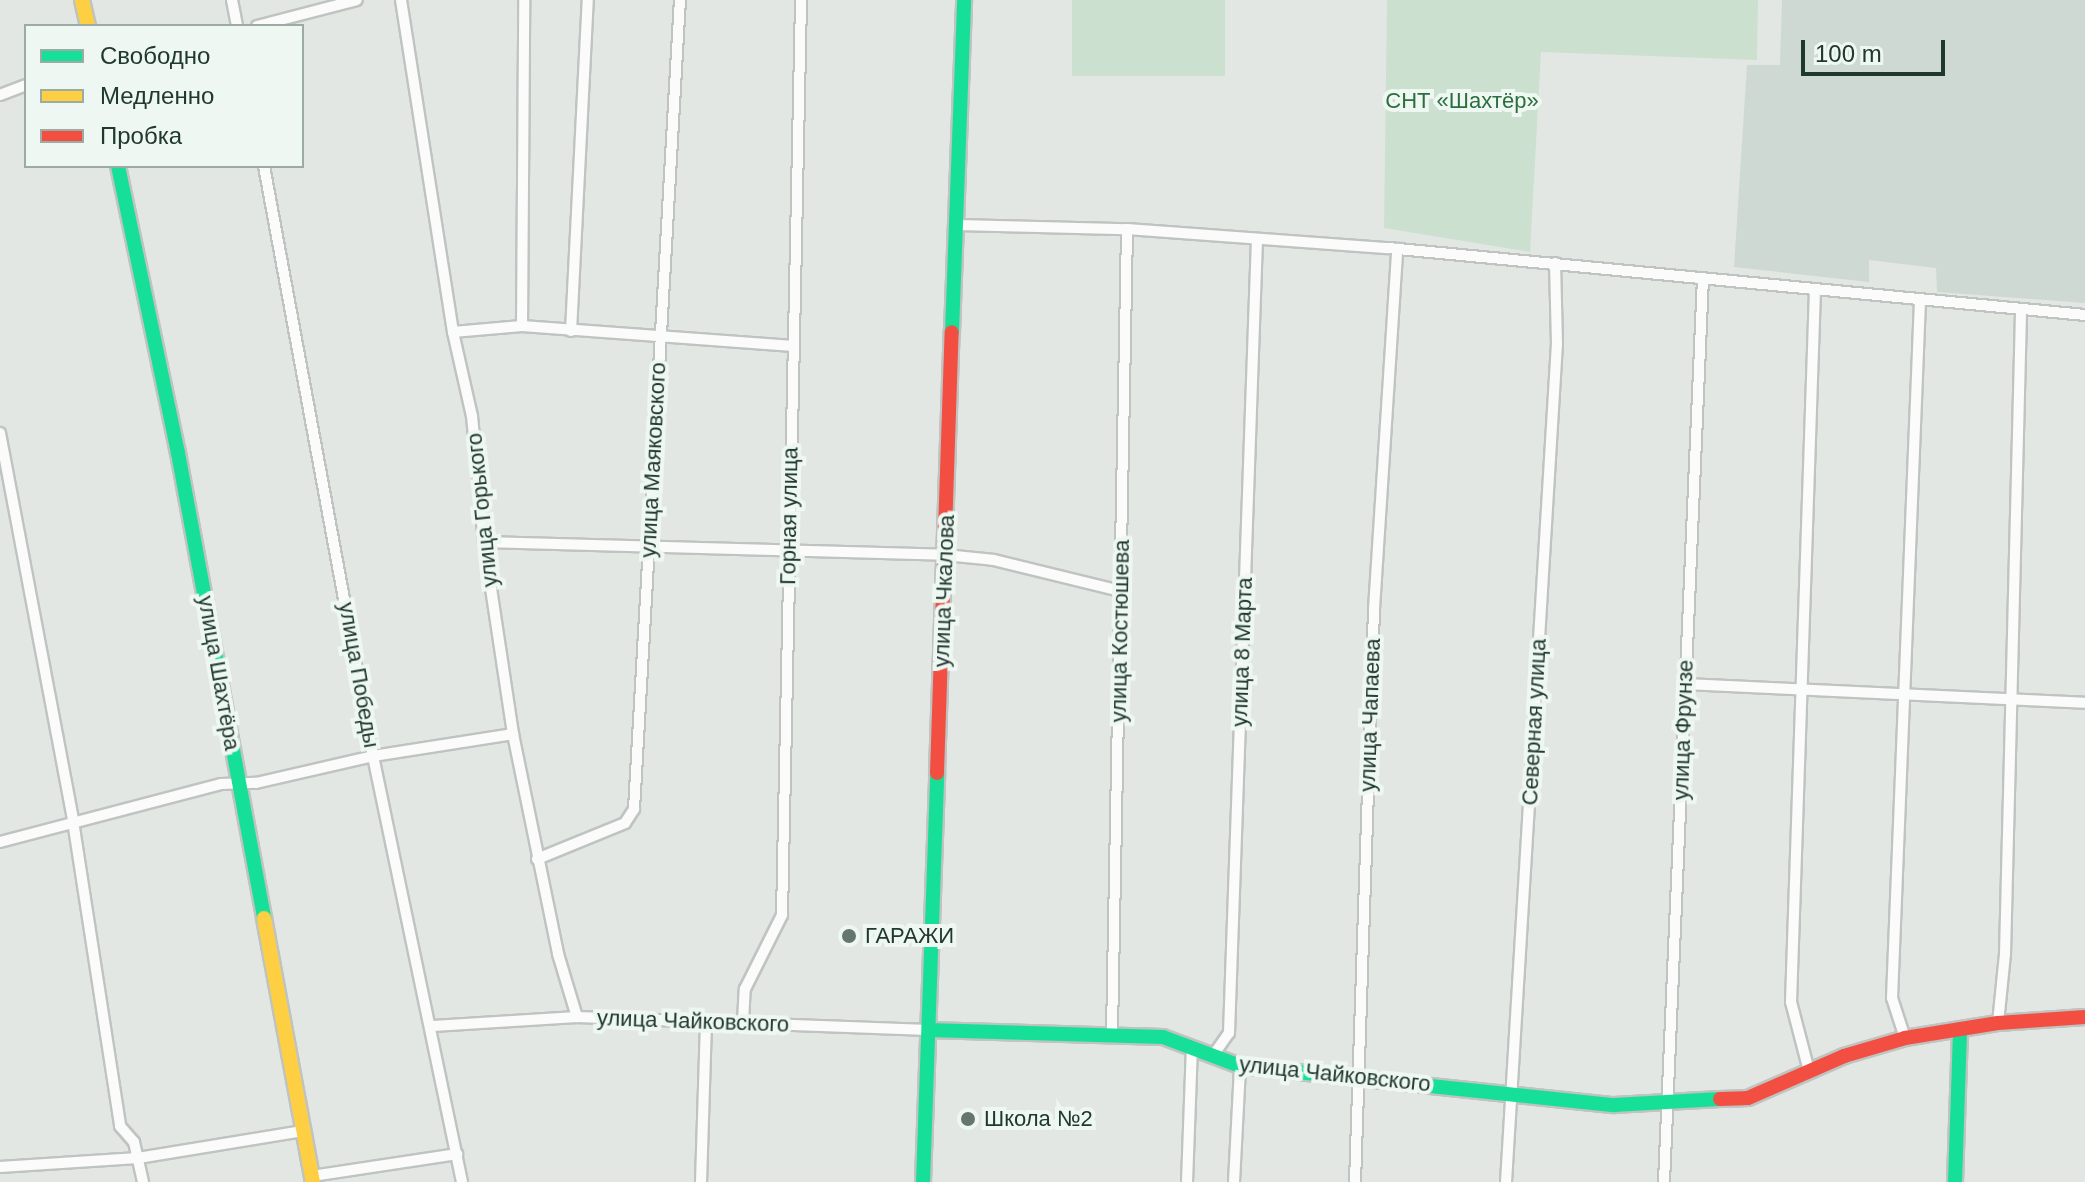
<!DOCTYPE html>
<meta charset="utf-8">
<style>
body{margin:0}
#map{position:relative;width:2085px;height:1182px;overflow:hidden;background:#e2e7e4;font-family:Helvetica,sans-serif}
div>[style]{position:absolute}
.built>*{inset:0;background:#cfd9d4}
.green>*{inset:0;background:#cbe0cf;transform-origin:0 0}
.roads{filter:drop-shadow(2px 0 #bfc4c1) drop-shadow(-2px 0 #bfc4c1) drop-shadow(0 2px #bfc4c1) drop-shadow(0 -2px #bfc4c1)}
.street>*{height:10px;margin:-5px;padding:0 5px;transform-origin:5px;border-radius:5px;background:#fbfbfb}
.fast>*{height:14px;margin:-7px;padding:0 7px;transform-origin:7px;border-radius:7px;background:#16e098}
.slow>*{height:14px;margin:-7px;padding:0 7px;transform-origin:7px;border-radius:7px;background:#ffcf43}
.jam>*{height:14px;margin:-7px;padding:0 7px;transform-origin:7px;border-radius:7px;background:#f24e42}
.dots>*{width:22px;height:22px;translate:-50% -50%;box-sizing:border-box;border:4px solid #eff7f2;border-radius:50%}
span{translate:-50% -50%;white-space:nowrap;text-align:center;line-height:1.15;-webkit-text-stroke:8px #eff7f2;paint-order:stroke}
.park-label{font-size:22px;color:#2c6f3f}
.street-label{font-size:22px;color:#203930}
.poi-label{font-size:22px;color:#203930}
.left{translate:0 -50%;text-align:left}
.legend{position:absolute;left:24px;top:24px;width:280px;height:144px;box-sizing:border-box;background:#eff7f2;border:2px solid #9caba4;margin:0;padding:10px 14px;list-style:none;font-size:24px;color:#203930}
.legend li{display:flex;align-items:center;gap:16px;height:40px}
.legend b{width:40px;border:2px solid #9caba4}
.scale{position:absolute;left:1801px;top:40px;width:144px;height:36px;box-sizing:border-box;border:4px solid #203930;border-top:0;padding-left:10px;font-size:24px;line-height:28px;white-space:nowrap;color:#203930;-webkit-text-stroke:6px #eff7f2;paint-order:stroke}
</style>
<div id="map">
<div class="built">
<div style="clip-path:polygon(1782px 0,2085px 0,2085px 303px,1937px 292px,1936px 268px,1869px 260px,1869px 282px,1734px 267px,1747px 65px,1780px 65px)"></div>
</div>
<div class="green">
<div style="left:1072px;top:0;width:153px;height:76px"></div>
<div style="clip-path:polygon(1387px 0,1758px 0,1757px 60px,1541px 52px,1530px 252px,1384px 228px)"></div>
</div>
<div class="roads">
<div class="street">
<div style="left:232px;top:0;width:26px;rotate:79deg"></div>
<div style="left:401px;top:0;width:336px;rotate:81.1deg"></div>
<div style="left:453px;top:332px;width:86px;rotate:77.3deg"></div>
<div style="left:472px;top:416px;width:127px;rotate:84.6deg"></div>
<div style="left:484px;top:542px;width:194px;rotate:81.4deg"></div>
<div style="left:513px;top:734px;width:225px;rotate:78.4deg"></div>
<div style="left:558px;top:954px;width:66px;rotate:73.2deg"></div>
<div style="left:257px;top:26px;width:103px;rotate:-14.6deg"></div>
<div style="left:0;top:95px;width:28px;rotate:-21deg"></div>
<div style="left:264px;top:166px;width:600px;rotate:79.53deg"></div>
<div style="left:373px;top:756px;width:435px;rotate:78.2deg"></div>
<div style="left:958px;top:225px;width:169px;rotate:1.4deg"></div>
<div style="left:1127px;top:229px;width:262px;rotate:4.2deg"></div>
<div style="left:1388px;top:248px;width:700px;rotate:5.49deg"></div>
<div style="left:522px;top:326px;width:272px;rotate:4.2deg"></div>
<div style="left:571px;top:331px;width:331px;rotate:-87.1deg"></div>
<div style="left:453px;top:332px;width:69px;rotate:-5deg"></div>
<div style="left:522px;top:326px;width:326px;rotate:-89.6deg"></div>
<div style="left:0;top:433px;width:395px;rotate:79.3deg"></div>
<div style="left:73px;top:821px;width:309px;rotate:81.2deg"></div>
<div style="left:120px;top:1126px;width:21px;rotate:49deg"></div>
<div style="left:134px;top:1142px;width:41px;rotate:77.3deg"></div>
<div style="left:484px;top:542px;width:461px;rotate:1.6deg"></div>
<div style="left:945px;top:555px;width:49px;rotate:5.8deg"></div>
<div style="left:994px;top:560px;width:130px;rotate:13.8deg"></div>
<div style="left:1685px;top:684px;width:400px;rotate:2.7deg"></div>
<div style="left:0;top:842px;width:228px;rotate:-14.7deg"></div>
<div style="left:221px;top:784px;width:35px;rotate:-2deg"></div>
<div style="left:256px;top:783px;width:120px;rotate:-13deg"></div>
<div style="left:373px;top:756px;width:142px;rotate:-8.9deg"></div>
<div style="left:537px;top:859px;width:95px;rotate:-22.2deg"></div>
<div style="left:625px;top:823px;width:17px;rotate:-57deg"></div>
<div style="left:634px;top:809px;width:810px;rotate:-86.75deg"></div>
<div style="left:743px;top:1022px;width:33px;rotate:-87deg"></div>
<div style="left:745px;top:989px;width:83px;rotate:-63.4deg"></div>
<div style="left:782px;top:915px;width:915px;rotate:-88.81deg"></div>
<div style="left:1998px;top:1023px;width:69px;rotate:-84.2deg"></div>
<div style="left:2005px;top:954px;width:642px;rotate:-88.57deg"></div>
<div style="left:433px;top:1026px;width:144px;rotate:-3.6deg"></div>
<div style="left:577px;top:1017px;width:352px;rotate:2.1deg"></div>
<div style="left:1112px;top:1033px;width:804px;rotate:-88.93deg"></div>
<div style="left:1905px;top:1038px;width:42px;rotate:-108deg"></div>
<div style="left:1892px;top:998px;width:698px;rotate:-87.7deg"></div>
<div style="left:1212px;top:1057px;width:29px;rotate:-55deg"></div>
<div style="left:1229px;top:1033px;width:792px;rotate:-87.98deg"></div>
<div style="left:1809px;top:1071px;width:71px;rotate:-104.6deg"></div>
<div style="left:1791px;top:1002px;width:713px;rotate:-88.07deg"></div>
<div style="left:0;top:1167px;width:138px;rotate:-3.7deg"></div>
<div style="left:138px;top:1158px;width:167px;rotate:-9.3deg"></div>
<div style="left:312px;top:1176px;width:147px;rotate:-8.6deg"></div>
<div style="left:701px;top:1182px;width:160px;rotate:-88.2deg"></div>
<div style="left:1187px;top:1182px;width:135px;rotate:-87.9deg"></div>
<div style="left:1234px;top:1182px;width:116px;rotate:-87deg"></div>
<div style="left:1355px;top:1182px;width:573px;rotate:-88.1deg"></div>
<div style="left:1374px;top:609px;width:361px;rotate:-86.3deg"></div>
<div style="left:1506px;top:1182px;width:840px;rotate:-86.52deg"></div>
<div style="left:1557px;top:344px;width:81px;rotate:-91.4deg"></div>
<div style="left:1664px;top:1182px;width:905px;rotate:-87.53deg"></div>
</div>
<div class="fast">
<div style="left:118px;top:166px;width:293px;rotate:78.2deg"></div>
<div style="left:178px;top:453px;width:473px;rotate:79.5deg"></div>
<div style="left:952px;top:332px;width:332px;rotate:-87.9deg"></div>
<div style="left:929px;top:1030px;width:234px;rotate:1.7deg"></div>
<div style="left:1163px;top:1037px;width:82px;rotate:20.6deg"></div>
<div style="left:1240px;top:1066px;width:376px;rotate:6deg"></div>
<div style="left:1614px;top:1105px;width:106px;rotate:-3.2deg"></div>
<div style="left:923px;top:1182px;width:409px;rotate:-88deg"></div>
<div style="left:1955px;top:1182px;width:153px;rotate:-88.1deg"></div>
</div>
<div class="slow">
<div style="left:82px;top:0;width:27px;rotate:77deg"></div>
<div style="left:264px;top:918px;width:269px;rotate:79.5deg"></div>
</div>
<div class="jam">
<div style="left:937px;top:773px;width:441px;rotate:-88.1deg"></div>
<div style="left:1720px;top:1099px;width:28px;rotate:-2deg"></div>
<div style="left:1748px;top:1098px;width:105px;rotate:-23.6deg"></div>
<div style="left:1844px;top:1056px;width:64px;rotate:-16.4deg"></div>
<div style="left:1905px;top:1038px;width:94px;rotate:-9.2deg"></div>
<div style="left:1998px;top:1023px;width:87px;rotate:-3.9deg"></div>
</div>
</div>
<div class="dots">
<div style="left:849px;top:936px;background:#64766f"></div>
<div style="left:968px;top:1119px;background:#64766f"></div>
</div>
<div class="park-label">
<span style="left:1462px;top:101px">СНТ «Шахтёр»</span>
</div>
<div class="street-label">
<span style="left:653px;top:460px;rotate:-87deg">улица Маяковского</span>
<span style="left:482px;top:510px;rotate:-96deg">улица Горького</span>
<span style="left:789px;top:516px;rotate:-89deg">Горная улица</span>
<span style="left:944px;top:591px;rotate:-88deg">улица Чкалова</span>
<span style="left:1120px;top:631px;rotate:-89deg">улица Костюшева</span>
<span style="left:1242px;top:652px;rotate:-88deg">улица 8 Марта</span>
<span style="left:219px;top:673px;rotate:80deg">улица Шахтёра</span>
<span style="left:359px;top:675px;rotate:80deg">улица Победы</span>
<span style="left:1370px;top:715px;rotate:-88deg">улица Чапаева</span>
<span style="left:1534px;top:722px;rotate:-87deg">Северная улица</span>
<span style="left:1683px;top:730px;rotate:-88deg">улица Фрунзе</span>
<span style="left:693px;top:1021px;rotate:2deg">улица Чайковского</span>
<span style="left:1335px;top:1074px;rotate:6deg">улица Чайковского</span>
</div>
<div class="poi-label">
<span class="left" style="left:865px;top:936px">ГАРАЖИ</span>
<span class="left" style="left:984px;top:1119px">Школа №2</span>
</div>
<ul class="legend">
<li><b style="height:10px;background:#16e098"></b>Свободно</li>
<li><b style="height:10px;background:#ffcf43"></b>Медленно</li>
<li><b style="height:10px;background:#f24e42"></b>Пробка</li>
</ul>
<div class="scale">100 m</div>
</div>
